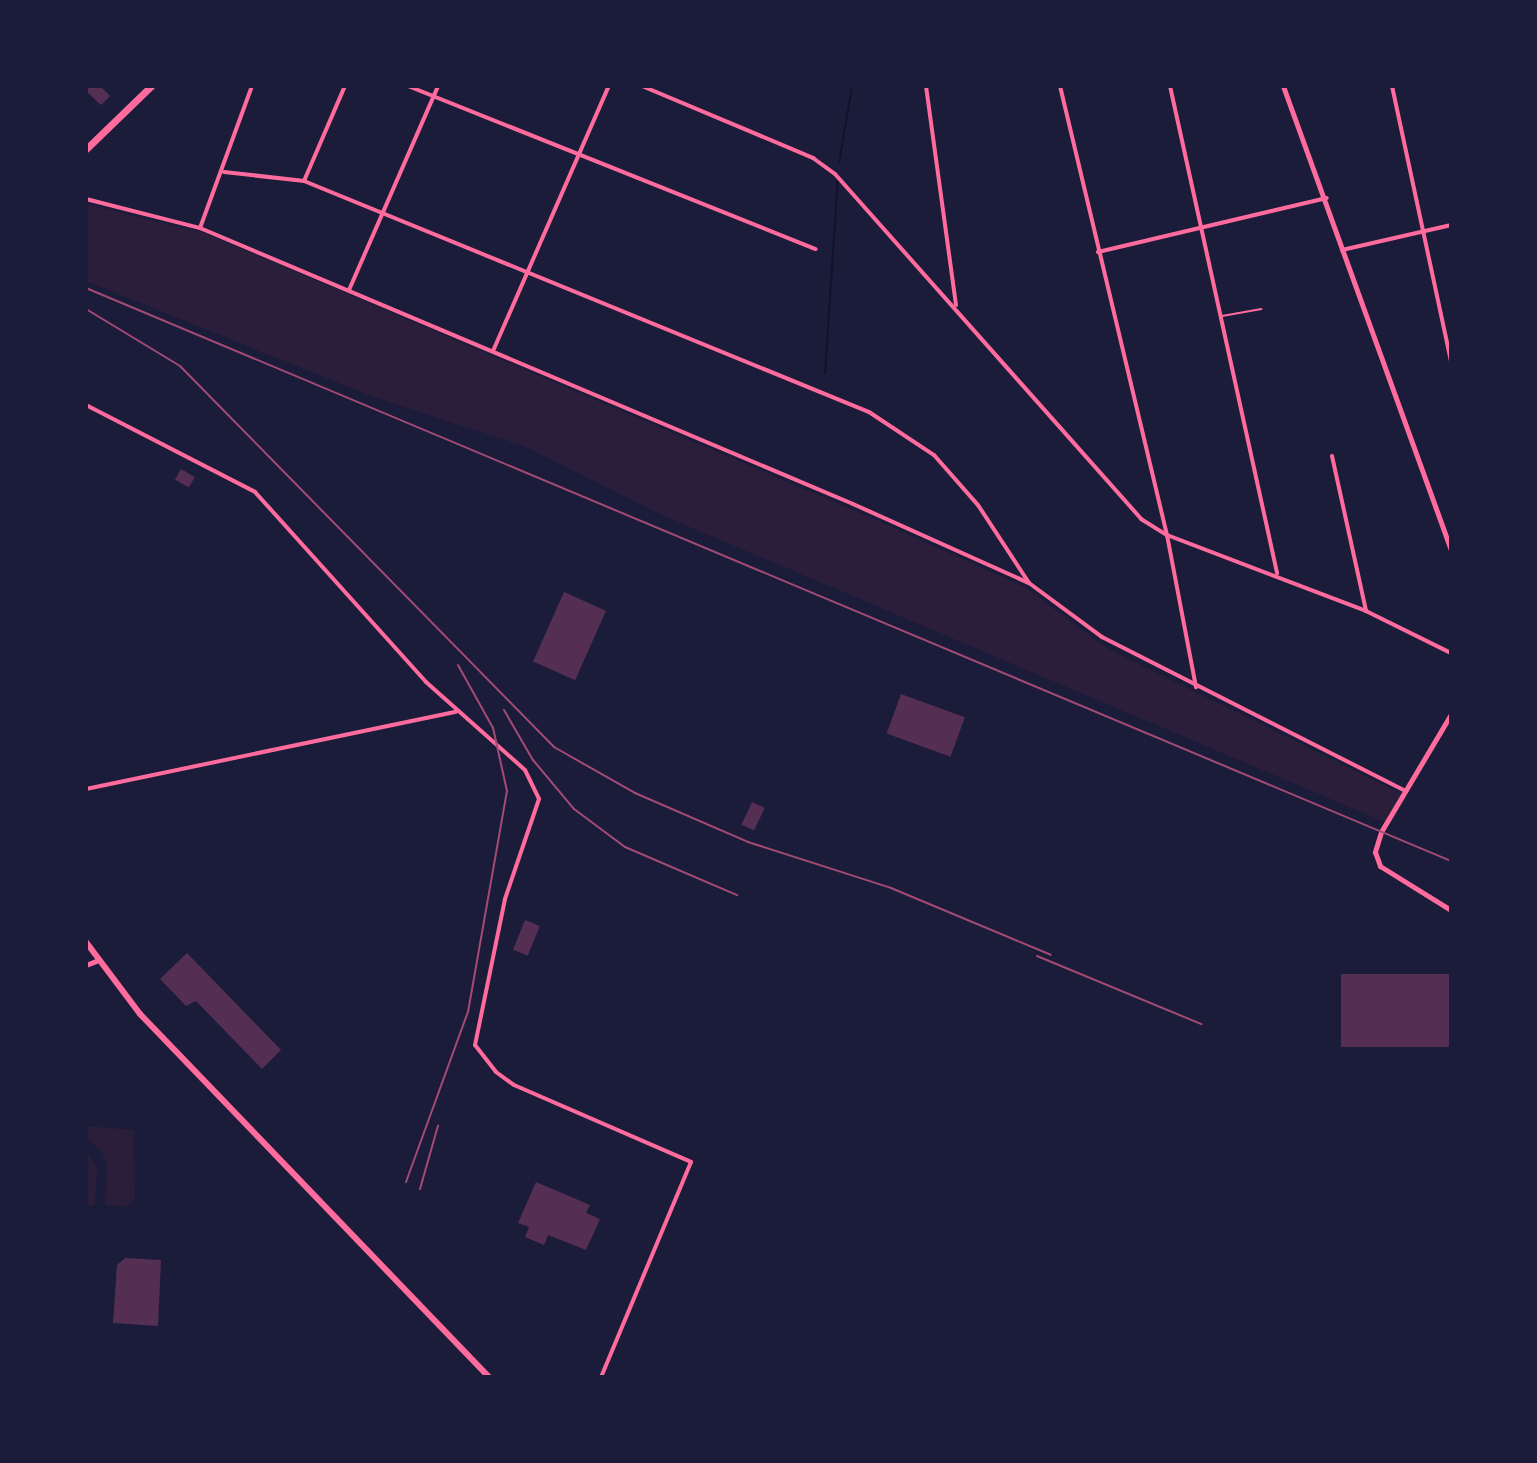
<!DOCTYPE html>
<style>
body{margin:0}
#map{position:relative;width:1537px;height:1463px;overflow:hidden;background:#1b1b3a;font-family:"Sofia Sans Condensed",sans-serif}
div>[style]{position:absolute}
.green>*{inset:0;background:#2a1e3b}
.stream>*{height:2px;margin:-1px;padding:0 1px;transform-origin:1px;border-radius:1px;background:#12122b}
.building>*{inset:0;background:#542f53;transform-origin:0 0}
.service>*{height:2px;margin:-1px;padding:0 1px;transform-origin:1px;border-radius:1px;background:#ff6b9d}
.minor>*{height:4px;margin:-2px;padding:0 2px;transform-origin:2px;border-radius:2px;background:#ff6b9d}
.tertiary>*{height:5px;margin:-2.5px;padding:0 2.5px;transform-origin:2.5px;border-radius:2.5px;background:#ff6b9d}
.secondary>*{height:6px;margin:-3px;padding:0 3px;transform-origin:3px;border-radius:3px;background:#ff6b9d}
.primary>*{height:7px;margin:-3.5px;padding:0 3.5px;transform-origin:3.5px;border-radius:3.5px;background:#ff6b9d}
.rail>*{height:2px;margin:-1px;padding:0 1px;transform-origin:1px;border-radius:1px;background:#a44b75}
span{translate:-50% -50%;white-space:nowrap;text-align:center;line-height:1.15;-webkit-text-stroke:8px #1b1b3a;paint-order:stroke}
.frame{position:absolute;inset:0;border:88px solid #1b1b3a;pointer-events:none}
</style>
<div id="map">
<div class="green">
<div style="clip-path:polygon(86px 204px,205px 233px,872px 518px,1026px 588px,1107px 648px,1404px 795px,1387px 823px,664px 516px,521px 445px,374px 397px,86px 281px)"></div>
<div style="clip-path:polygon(86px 1126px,134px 1130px,135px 1199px,126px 1207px,105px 1205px,107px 1164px,101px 1150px,86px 1139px)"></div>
<div style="clip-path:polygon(86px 1150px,97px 1168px,95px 1206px,86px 1205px)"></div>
</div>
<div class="stream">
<div style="left:839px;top:163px;width:78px;rotate:-80.4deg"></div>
<div style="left:825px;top:373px;width:194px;rotate:-86.2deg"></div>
</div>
<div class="building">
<div style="clip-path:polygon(89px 86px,100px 86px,110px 96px,101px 105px,86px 91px)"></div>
<div style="left:181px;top:469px;width:16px;height:12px;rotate:30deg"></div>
<div style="left:564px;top:592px;width:46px;height:76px;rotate:24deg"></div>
<div style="left:901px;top:694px;width:68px;height:42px;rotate:20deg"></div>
<div style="left:752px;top:802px;width:14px;height:25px;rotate:25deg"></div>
<div style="left:525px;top:920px;width:16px;height:32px;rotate:22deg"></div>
<div style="clip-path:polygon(187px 953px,281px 1050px,262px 1069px,196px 1001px,186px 1006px,160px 979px)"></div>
<div style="left:1451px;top:974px;width:73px;height:110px;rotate:90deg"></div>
<div style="clip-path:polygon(536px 1182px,590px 1205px,586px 1213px,600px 1219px,586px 1250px,548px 1235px,544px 1245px,525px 1237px,529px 1227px,518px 1223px)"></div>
<div style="clip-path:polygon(125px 1258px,161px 1260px,158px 1326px,113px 1323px,117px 1265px)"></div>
</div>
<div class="service">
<div style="left:1222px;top:316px;width:40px;rotate:-10deg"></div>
</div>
<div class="minor">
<div style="left:408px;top:86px;width:439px;rotate:21.8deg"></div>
<div style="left:642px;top:86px;width:186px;rotate:22.8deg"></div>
<div style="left:813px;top:158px;width:27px;rotate:36deg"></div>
<div style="left:835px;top:174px;width:461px;rotate:48.4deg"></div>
<div style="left:1141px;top:519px;width:31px;rotate:32deg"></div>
<div style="left:1167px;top:535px;width:213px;rotate:20.9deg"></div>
<div style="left:1366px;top:611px;width:95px;rotate:26.3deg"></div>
<div style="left:926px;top:86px;width:221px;rotate:82.2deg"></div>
<div style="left:1060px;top:86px;width:462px;rotate:76.6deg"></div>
<div style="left:1167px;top:535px;width:155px;rotate:79.2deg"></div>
<div style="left:1170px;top:86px;width:499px;rotate:77.6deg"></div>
<div style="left:1392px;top:86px;width:282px;rotate:77.9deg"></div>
<div style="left:224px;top:172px;width:81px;rotate:6.4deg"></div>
<div style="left:304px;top:181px;width:610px;rotate:22.24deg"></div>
<div style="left:869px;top:412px;width:78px;rotate:33.5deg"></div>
<div style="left:934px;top:455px;width:67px;rotate:48.7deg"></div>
<div style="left:978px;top:505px;width:93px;rotate:56.8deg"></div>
<div style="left:304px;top:181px;width:103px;rotate:-66.7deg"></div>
<div style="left:86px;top:199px;width:118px;rotate:14.3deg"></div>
<div style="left:200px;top:228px;width:709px;rotate:22.91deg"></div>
<div style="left:853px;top:504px;width:193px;rotate:24.2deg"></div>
<div style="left:1029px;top:583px;width:91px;rotate:36.5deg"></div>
<div style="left:1102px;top:637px;width:341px;rotate:26.9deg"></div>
<div style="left:200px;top:228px;width:151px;rotate:-69.9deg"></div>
<div style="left:1342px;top:250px;width:112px;rotate:-12.9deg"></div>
<div style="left:1098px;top:252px;width:235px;rotate:-13.3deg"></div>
<div style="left:349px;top:290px;width:223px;rotate:-66.4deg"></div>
<div style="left:493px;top:351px;width:289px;rotate:-66.4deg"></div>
<div style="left:86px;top:405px;width:190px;rotate:27.2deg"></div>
<div style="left:255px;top:492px;width:256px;rotate:48deg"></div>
<div style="left:426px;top:682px;width:132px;rotate:41.6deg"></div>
<div style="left:525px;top:770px;width:32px;rotate:64deg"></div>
<div style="left:539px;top:799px;width:106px;rotate:108.8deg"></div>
<div style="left:505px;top:899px;width:149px;rotate:101.6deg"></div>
<div style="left:475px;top:1045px;width:34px;rotate:52deg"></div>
<div style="left:496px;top:1072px;width:22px;rotate:36deg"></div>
<div style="left:514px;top:1085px;width:193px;rotate:23.5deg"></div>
<div style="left:691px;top:1162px;width:233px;rotate:112.7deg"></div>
<div style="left:1332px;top:456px;width:159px;rotate:77.6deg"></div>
<div style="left:86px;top:789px;width:378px;rotate:-11.8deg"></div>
</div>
<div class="tertiary">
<div style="left:1283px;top:86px;width:493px;rotate:70.1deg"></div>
<div style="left:1451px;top:714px;width:137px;rotate:120.7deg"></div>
<div style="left:1381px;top:832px;width:21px;rotate:107deg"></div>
<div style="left:1375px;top:852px;width:15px;rotate:70deg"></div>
<div style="left:1380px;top:866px;width:84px;rotate:31.8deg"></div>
<div style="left:86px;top:965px;width:11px;rotate:-22deg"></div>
</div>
<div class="secondary">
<div style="left:86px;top:942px;width:90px;rotate:53.1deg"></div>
<div style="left:140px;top:1014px;width:504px;rotate:46.13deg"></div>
</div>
<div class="primary">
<div style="left:86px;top:149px;width:91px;rotate:-44.1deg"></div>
</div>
<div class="rail">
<div style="left:86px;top:288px;width:1480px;rotate:22.77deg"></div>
<div style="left:86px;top:309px;width:110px;rotate:31.2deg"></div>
<div style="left:180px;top:366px;width:534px;rotate:45.53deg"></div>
<div style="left:554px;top:747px;width:93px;rotate:29.6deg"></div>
<div style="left:635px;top:793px;width:123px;rotate:23.4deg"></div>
<div style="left:748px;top:842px;width:150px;rotate:17.8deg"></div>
<div style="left:891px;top:888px;width:173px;rotate:22.7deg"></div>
<div style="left:504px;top:710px;width:58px;rotate:59.9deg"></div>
<div style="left:533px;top:760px;width:64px;rotate:50.1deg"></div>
<div style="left:574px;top:809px;width:64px;rotate:36.7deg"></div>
<div style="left:625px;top:847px;width:122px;rotate:23.2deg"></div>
<div style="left:1037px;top:956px;width:178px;rotate:22.5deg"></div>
<div style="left:406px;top:1182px;width:181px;rotate:-70deg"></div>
<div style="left:468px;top:1012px;width:224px;rotate:-80deg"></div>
<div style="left:507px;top:791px;width:65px;rotate:-102.5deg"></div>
<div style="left:493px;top:728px;width:72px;rotate:-119.1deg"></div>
<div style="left:420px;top:1189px;width:66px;rotate:-74.1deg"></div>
</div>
<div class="frame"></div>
</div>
